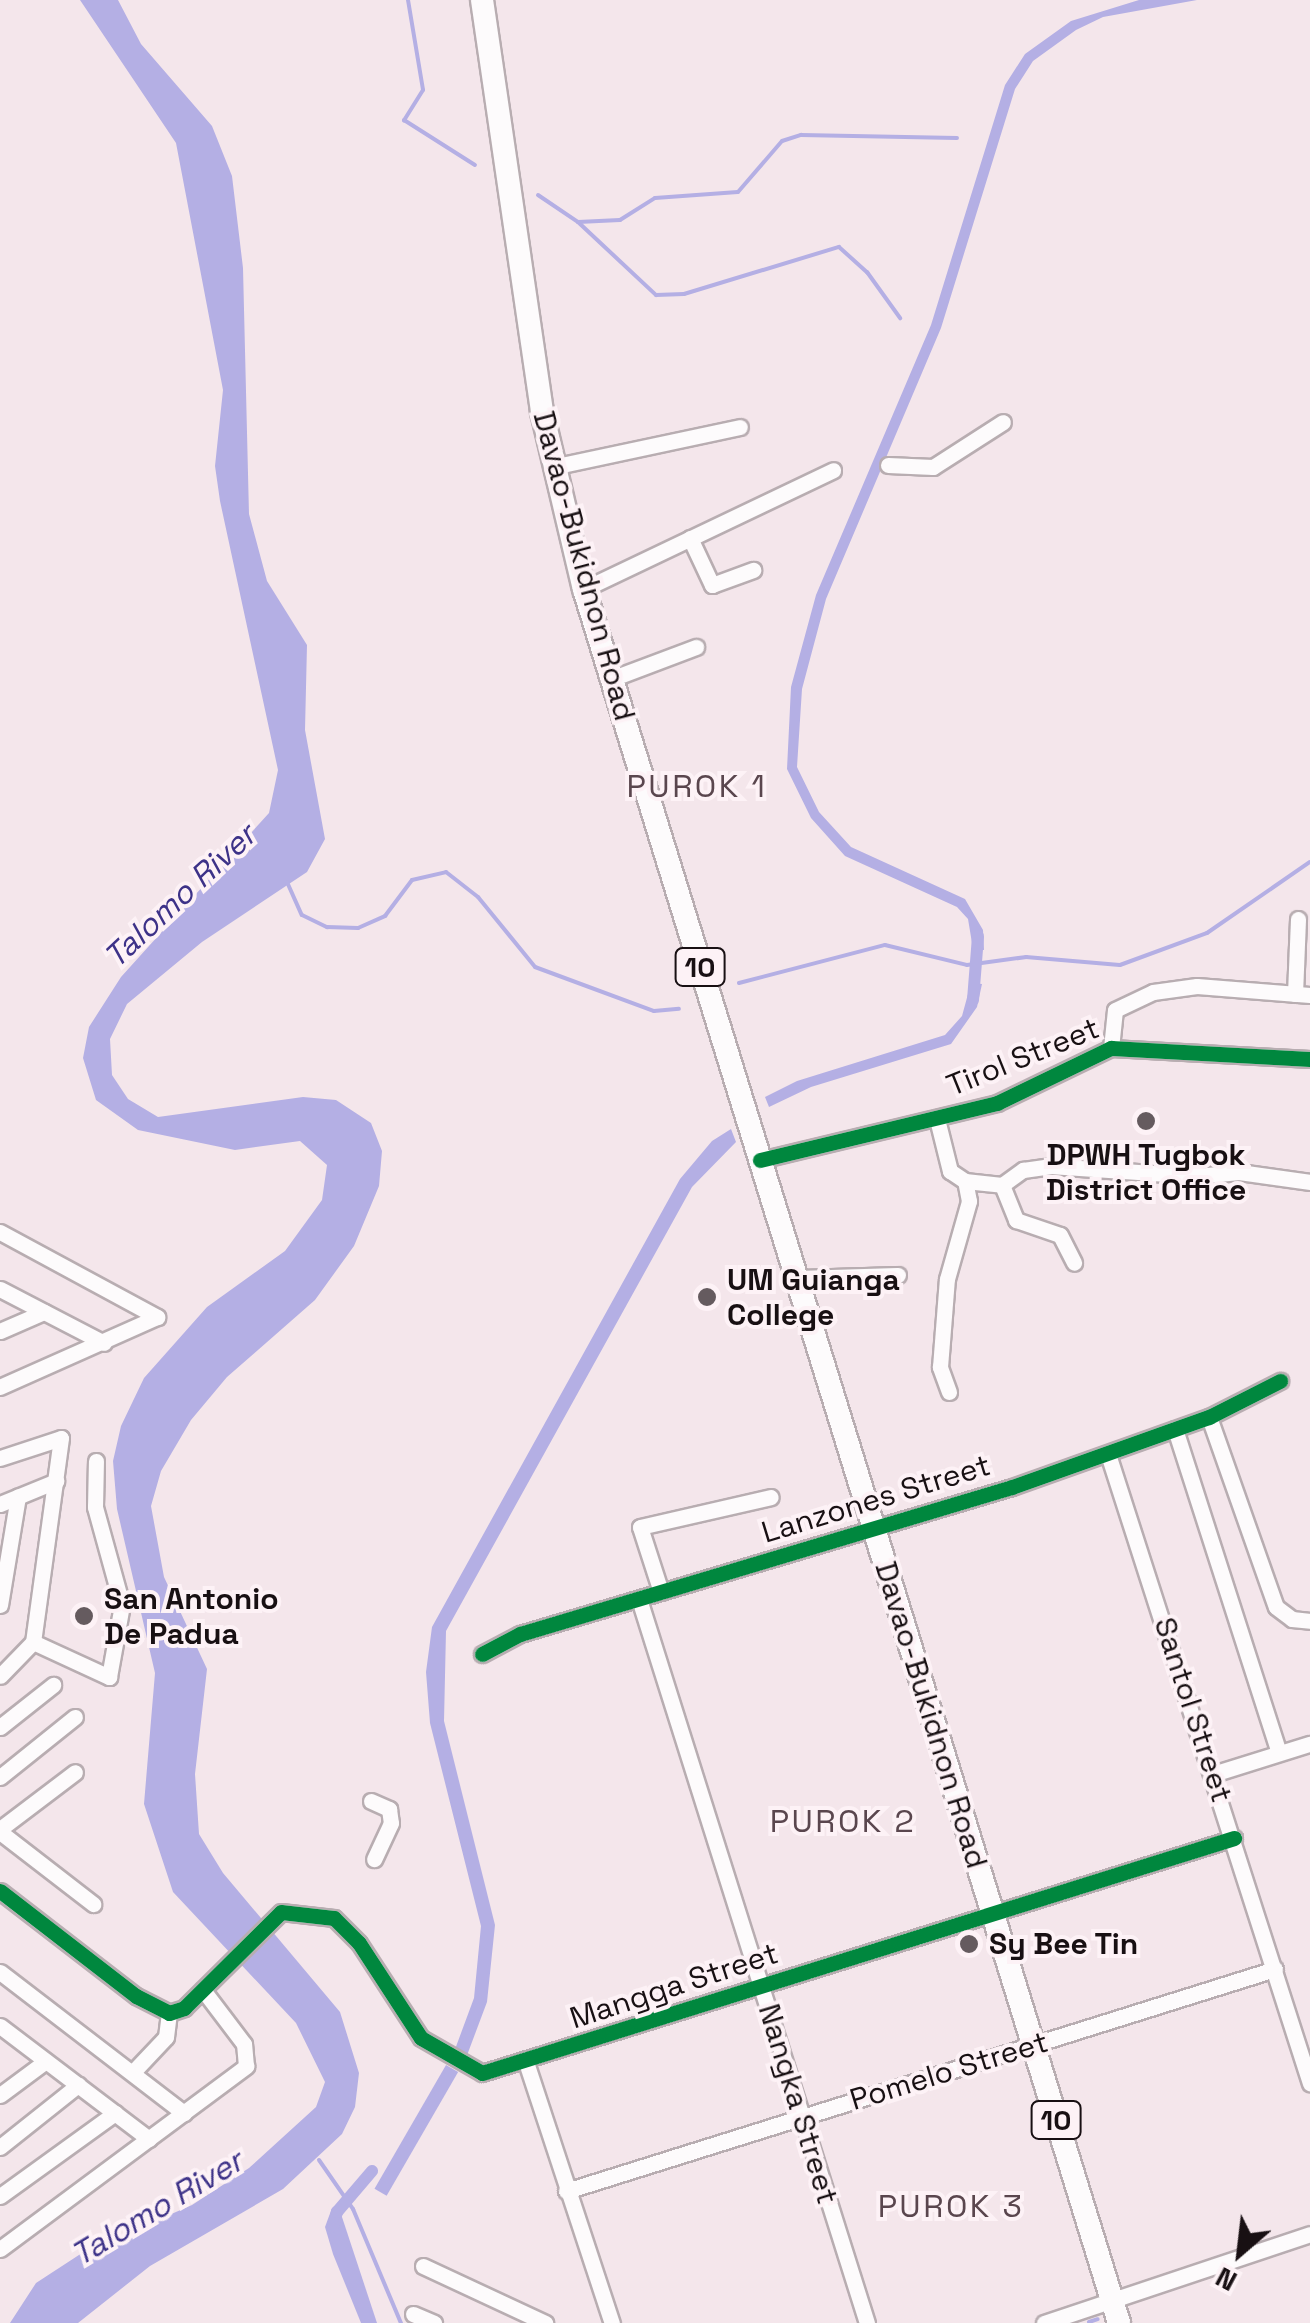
<!DOCTYPE html>
<style>
body{margin:0}
#map{position:relative;width:1310px;height:2323px;overflow:hidden;background:#f4e6eb;font-family:"Space Grotesk",sans-serif}
div>[style]{position:absolute}
.water>*{inset:0;background:#b4afe4;transform-origin:0 0}
.stream>*{height:4px;margin:-2px;padding:0 2px;transform-origin:2px;border-radius:2px;background:#b4afe4}
.canal>*{height:12px;margin:-6px;padding:0 6px;transform-origin:6px;border-radius:6px;background:#b4afe4}
.roads{filter:drop-shadow(2px 0 #b8adb1) drop-shadow(-2px 0 #b8adb1) drop-shadow(0 2px #b8adb1) drop-shadow(0 -2px #b8adb1)}
.minor>*{height:15px;margin:-7.5px;padding:0 7.5px;transform-origin:7.5px;border-radius:7.5px;background:#fdfbfc}
.highway>*{height:22px;margin:-11px;padding:0 11px;transform-origin:11px;border-radius:11px;background:#fdfbfc}
.cycleway>*{height:15px;margin:-7.5px;padding:0 7.5px;transform-origin:7.5px;border-radius:7.5px;background:#00873e}
.dots>*{width:28px;height:28px;translate:-50% -50%;box-sizing:border-box;border:5px solid #fdf2f6;border-radius:50%}
span{translate:-50% -50%;white-space:nowrap;text-align:center;line-height:1.15;-webkit-text-stroke:8px #fdf2f6;paint-order:stroke}
.shield-label span{padding:2px 8px;background:#fdf2f6;border:2px solid;border-radius:8px;-webkit-text-stroke-width:0}
.shield-label{font-size:28px;color:#181013;font-weight:700}
.street-label{font-size:30px;color:#181013}
.poi-label{font-size:30px;color:#181013;font-weight:700}
.left{translate:0 -50%;text-align:left}
.neighbourhood-label{font-size:32px;color:#5a464e;letter-spacing:2.5px}
.water-label{font-size:32px;color:#3d3288;font-style:italic}
.north{position:absolute;left:1190px;top:2203px;width:100px;height:100px;-webkit-text-stroke:8px #fdf2f6;paint-order:stroke;rotate:208deg;font-size:28px;font-weight:700;line-height:40px;text-align:center;color:#181013}
.north::after{content:'';display:block;margin:auto;width:35px;height:45px;background:#181013;clip-path:polygon(50% 0,100% 100%,50% 72%,0 100%)}
</style>
<div id="map">
<div class="water">
<div style="clip-path:polygon(80px 0,118px 0,141px 44px,212px 126px,232px 176px,243px 268px,249px 514px,267px 581px,307px 645px,305px 730px,325px 839px,307px 872px,202px 942px,127px 1004px,110px 1039px,112px 1075px,128px 1099px,158px 1117px,303px 1097px,336px 1100px,371px 1123px,382px 1151px,379px 1186px,354px 1246px,315px 1300px,227px 1377px,191px 1420px,161px 1471px,151px 1506px,164px 1577px,207px 1669px,195px 1774px,199px 1834px,223px 1873px,340px 2012px,359px 2073px,355px 2107px,342px 2134px,283px 2189px,150px 2266px,78px 2323px,10px 2323px,36px 2283px,82px 2253px,192px 2205px,249px 2168px,316px 2107px,325px 2082px,296px 2023px,173px 1892px,144px 1804px,155px 1673px,117px 1509px,113px 1461px,121px 1426px,144px 1378px,207px 1307px,285px 1251px,322px 1200px,327px 1165px,300px 1141px,235px 1150px,138px 1130px,96px 1100px,83px 1058px,89px 1027px,121px 977px,269px 813px,278px 770px,220px 501px,215px 466px,223px 390px,176px 143px)"></div>
<div style="clip-path:polygon(1139px 0,1197px 0,1103px 17px,1076px 30px,1033px 61px,1015px 89px,941px 328px,826px 599px,802px 689px,797px 767px,819px 812px,851px 847px,965px 899px,983px 930px,984px 950px,973px 949px,968px 919px,957px 907px,845px 856px,811px 818px,787px 769px,791px 687px,816px 595px,931px 325px,1005px 85px,1025px 54px,1071px 21px)"></div>
<div style="clip-path:polygon(971px 983px,982px 984px,977px 1007px,951px 1044px,811px 1087px,769px 1107px,765px 1097px,797px 1081px,945px 1035px,962px 1016px)"></div>
<div style="clip-path:polygon(731px 1129px,736px 1142px,692px 1187px,446px 1631px,444px 1721px,495px 1925px,487px 2002px,466px 2058px,454px 2052px,474px 1998px,481px 1926px,430px 1723px,426px 1672px,432px 1627px,680px 1179px,712px 1141px)"></div>
<div style="left:446px;top:2065px;width:14px;height:143px;rotate:30deg"></div>
<div style="clip-path:polygon(332px 2208px,342px 2217px,377px 2323px,361px 2323px,333px 2254px,325px 2227px)"></div>
</div>
<div class="stream">
<div style="left:408px;top:0;width:91px;rotate:80.5deg"></div>
<div style="left:423px;top:90px;width:36px;rotate:122deg"></div>
<div style="left:404px;top:120px;width:84px;rotate:32.4deg"></div>
<div style="left:538px;top:195px;width:48px;rotate:34deg"></div>
<div style="left:578px;top:222px;width:107px;rotate:43.1deg"></div>
<div style="left:656px;top:295px;width:28px;rotate:-2deg"></div>
<div style="left:684px;top:294px;width:162px;rotate:-16.9deg"></div>
<div style="left:839px;top:247px;width:38px;rotate:42deg"></div>
<div style="left:867px;top:272px;width:57px;rotate:54.3deg"></div>
<div style="left:578px;top:222px;width:42px;rotate:-2.7deg"></div>
<div style="left:620px;top:220px;width:41px;rotate:-32.2deg"></div>
<div style="left:655px;top:198px;width:83px;rotate:-4.1deg"></div>
<div style="left:738px;top:192px;width:67px;rotate:-49.2deg"></div>
<div style="left:782px;top:141px;width:20px;rotate:-18deg"></div>
<div style="left:801px;top:135px;width:156px;rotate:1.1deg"></div>
<div style="left:287px;top:882px;width:36px;rotate:66deg"></div>
<div style="left:302px;top:915px;width:28px;rotate:26deg"></div>
<div style="left:327px;top:927px;width:31px;rotate:2deg"></div>
<div style="left:358px;top:928px;width:30px;rotate:-24deg"></div>
<div style="left:385px;top:916px;width:45px;rotate:-53.1deg"></div>
<div style="left:412px;top:880px;width:35px;rotate:-13deg"></div>
<div style="left:446px;top:872px;width:41px;rotate:38deg"></div>
<div style="left:478px;top:897px;width:90px;rotate:50.8deg"></div>
<div style="left:535px;top:967px;width:127px;rotate:20.3deg"></div>
<div style="left:654px;top:1011px;width:25px;rotate:-5deg"></div>
<div style="left:739px;top:983px;width:151px;rotate:-14.6deg"></div>
<div style="left:885px;top:945px;width:84px;rotate:13.7deg"></div>
<div style="left:967px;top:965px;width:60px;rotate:-7.7deg"></div>
<div style="left:1026px;top:957px;width:94px;rotate:4.9deg"></div>
<div style="left:1120px;top:965px;width:93px;rotate:-20.2deg"></div>
<div style="left:1207px;top:933px;width:125px;rotate:-34.6deg"></div>
<div style="left:319px;top:2160px;width:60px;rotate:55.2deg"></div>
<div style="left:353px;top:2209px;width:124px;rotate:67.2deg"></div>
<div style="left:1089px;top:2322px;width:9px;rotate:-18deg"></div>
</div>
<div class="canal">
<div style="left:973px;top:1000px;width:64px;rotate:-85.5deg"></div>
<div style="left:333px;top:2227px;width:16px;rotate:-75deg"></div>
<div style="left:337px;top:2212px;width:54px;rotate:-49.5deg"></div>
</div>
<div class="roads">
<div class="minor">
<div style="left:888px;top:465px;width:45px;rotate:2.5deg"></div>
<div style="left:933px;top:467px;width:83px;rotate:-32.7deg"></div>
<div style="left:552px;top:467px;width:192px;rotate:-12deg"></div>
<div style="left:690px;top:538px;width:52px;rotate:64.9deg"></div>
<div style="left:712px;top:585px;width:44px;rotate:-20.1deg"></div>
<div style="left:584px;top:589px;width:276px;rotate:-25.5deg"></div>
<div style="left:611px;top:679px;width:91px;rotate:-20.6deg"></div>
<div style="left:1295px;top:994px;width:75px;rotate:-87.7deg"></div>
<div style="left:1111px;top:1048px;width:38px;rotate:-84deg"></div>
<div style="left:1115px;top:1010px;width:42px;rotate:-25.3deg"></div>
<div style="left:1153px;top:992px;width:44px;rotate:-7.8deg"></div>
<div style="left:1197px;top:986px;width:113px;rotate:4.6deg"></div>
<div style="left:937px;top:1119px;width:54px;rotate:76deg"></div>
<div style="left:950px;top:1171px;width:18px;rotate:34deg"></div>
<div style="left:965px;top:1181px;width:37px;rotate:6deg"></div>
<div style="left:1002px;top:1185px;width:38px;rotate:68deg"></div>
<div style="left:1016px;top:1220px;width:46px;rotate:18.8deg"></div>
<div style="left:1060px;top:1235px;width:31px;rotate:63deg"></div>
<div style="left:760px;top:1160px;width:244px;rotate:-13.5deg"></div>
<div style="left:997px;top:1103px;width:127px;rotate:-25.8deg"></div>
<div style="left:1111px;top:1048px;width:199px;rotate:3.2deg"></div>
<div style="left:1002px;top:1185px;width:26px;rotate:-36deg"></div>
<div style="left:1023px;top:1170px;width:27px;rotate:-8deg"></div>
<div style="left:1050px;top:1166px;width:147px;rotate:3.9deg"></div>
<div style="left:1197px;top:1176px;width:42px;rotate:-5.4deg"></div>
<div style="left:1239px;top:1172px;width:72px;rotate:8deg"></div>
<div style="left:0;top:1232px;width:179px;rotate:28.4deg"></div>
<div style="left:157px;top:1317px;width:172px;rotate:156deg"></div>
<div style="left:797px;top:1278px;width:101px;rotate:-1.7deg"></div>
<div style="left:0;top:1289px;width:117px;rotate:27.4deg"></div>
<div style="left:0;top:1331px;width:48px;rotate:-23.4deg"></div>
<div style="left:949px;top:1392px;width:27px;rotate:-110deg"></div>
<div style="left:940px;top:1367px;width:88px;rotate:-85.5deg"></div>
<div style="left:947px;top:1279px;width:81px;rotate:-74.2deg"></div>
<div style="left:969px;top:1201px;width:20px;rotate:-101deg"></div>
<div style="left:1209px;top:1417px;width:201px;rotate:70.6deg"></div>
<div style="left:1276px;top:1607px;width:20px;rotate:37deg"></div>
<div style="left:1292px;top:1619px;width:18px;rotate:6deg"></div>
<div style="left:1175px;top:1429px;width:340px;rotate:72.2deg"></div>
<div style="left:1108px;top:1454px;width:661px;rotate:72.2deg"></div>
<div style="left:0;top:1458px;width:64px;rotate:-18.2deg"></div>
<div style="left:61px;top:1438px;width:206px;rotate:97.8deg"></div>
<div style="left:33px;top:1642px;width:47px;rotate:134.1deg"></div>
<div style="left:0;top:1504px;width:61px;rotate:-22.3deg"></div>
<div style="left:661px;top:1592px;width:68px;rotate:-107.9deg"></div>
<div style="left:640px;top:1527px;width:134px;rotate:-12.9deg"></div>
<div style="left:639px;top:1599px;width:759px;rotate:72.52deg"></div>
<div style="left:0;top:1605px;width:110px;rotate:-80.6deg"></div>
<div style="left:33px;top:1642px;width:84px;rotate:24.7deg"></div>
<div style="left:109px;top:1677px;width:73px;rotate:-79.8deg"></div>
<div style="left:122px;top:1605px;width:102px;rotate:-105.4deg"></div>
<div style="left:95px;top:1507px;width:46px;rotate:-88.8deg"></div>
<div style="left:482px;top:1654px;width:43px;rotate:-27.8deg"></div>
<div style="left:520px;top:1634px;width:513px;rotate:-16.64deg"></div>
<div style="left:1012px;top:1487px;width:209px;rotate:-19.6deg"></div>
<div style="left:1209px;top:1417px;width:80px;rotate:-26.9deg"></div>
<div style="left:0;top:1727px;width:68px;rotate:-38.4deg"></div>
<div style="left:1213px;top:1774px;width:101px;rotate:-17.4deg"></div>
<div style="left:0;top:1777px;width:96px;rotate:-38.7deg"></div>
<div style="left:371px;top:1801px;width:20px;rotate:24deg"></div>
<div style="left:389px;top:1809px;width:14px;rotate:82deg"></div>
<div style="left:391px;top:1823px;width:40px;rotate:115deg"></div>
<div style="left:0;top:1829px;width:94px;rotate:-37.2deg"></div>
<div style="left:0;top:1832px;width:118px;rotate:37.7deg"></div>
<div style="left:0;top:1891px;width:172px;rotate:37.7deg"></div>
<div style="left:136px;top:1996px;width:37px;rotate:27deg"></div>
<div style="left:169px;top:2013px;width:16px;rotate:-18deg"></div>
<div style="left:184px;top:2008px;width:136px;rotate:-44.7deg"></div>
<div style="left:281px;top:1912px;width:53px;rotate:6.5deg"></div>
<div style="left:334px;top:1918px;width:35px;rotate:45deg"></div>
<div style="left:359px;top:1943px;width:113px;rotate:56.9deg"></div>
<div style="left:421px;top:2038px;width:70px;rotate:29.8deg"></div>
<div style="left:482px;top:2073px;width:788px;rotate:-17.35deg"></div>
<div style="left:0;top:1972px;width:232px;rotate:37.5deg"></div>
<div style="left:0;top:2026px;width:187px;rotate:37.2deg"></div>
<div style="left:526px;top:2062px;width:275px;rotate:71.8deg"></div>
<div style="left:133px;top:2072px;width:48px;rotate:-46.7deg"></div>
<div style="left:166px;top:2037px;width:24px;rotate:-83deg"></div>
<div style="left:0;top:2095px;width:57px;rotate:-36.5deg"></div>
<div style="left:0;top:2147px;width:100px;rotate:-38.5deg"></div>
<div style="left:566px;top:2191px;width:743px;rotate:-17.39deg"></div>
<div style="left:0;top:2196px;width:142px;rotate:-35.8deg"></div>
<div style="left:0;top:2249px;width:307px;rotate:-36.6deg"></div>
<div style="left:246px;top:2066px;width:22px;rotate:-95deg"></div>
<div style="left:244px;top:2044px;width:68px;rotate:-127.2deg"></div>
<div style="left:423px;top:2266px;width:135px;rotate:25deg"></div>
<div style="left:413px;top:2314px;width:23px;rotate:23deg"></div>
<div style="left:1044px;top:2323px;width:280px;rotate:-18.5deg"></div>
</div>
<div class="highway">
<div style="left:482px;top:0;width:416px;rotate:81.7deg"></div>
<div style="left:542px;top:412px;width:182px;rotate:76.7deg"></div>
<div style="left:584px;top:589px;width:1815px;rotate:72.85deg"></div>
</div>
</div>
<div class="cycleway">
<div style="left:760px;top:1160px;width:244px;rotate:-13.5deg"></div>
<div style="left:997px;top:1103px;width:127px;rotate:-25.8deg"></div>
<div style="left:1111px;top:1048px;width:199px;rotate:3.2deg"></div>
<div style="left:482px;top:1654px;width:43px;rotate:-27.8deg"></div>
<div style="left:520px;top:1634px;width:513px;rotate:-16.64deg"></div>
<div style="left:1012px;top:1487px;width:209px;rotate:-19.6deg"></div>
<div style="left:1209px;top:1417px;width:80px;rotate:-26.9deg"></div>
<div style="left:0;top:1891px;width:172px;rotate:37.7deg"></div>
<div style="left:136px;top:1996px;width:37px;rotate:27deg"></div>
<div style="left:169px;top:2013px;width:16px;rotate:-18deg"></div>
<div style="left:184px;top:2008px;width:136px;rotate:-44.7deg"></div>
<div style="left:281px;top:1912px;width:53px;rotate:6.5deg"></div>
<div style="left:334px;top:1918px;width:35px;rotate:45deg"></div>
<div style="left:359px;top:1943px;width:113px;rotate:56.9deg"></div>
<div style="left:421px;top:2038px;width:70px;rotate:29.8deg"></div>
<div style="left:482px;top:2073px;width:788px;rotate:-17.35deg"></div>
</div>
<div class="dots">
<div style="left:1146px;top:1121px;background:#655b5f"></div>
<div style="left:707px;top:1297px;background:#655b5f"></div>
<div style="left:84px;top:1616px;background:#655b5f"></div>
<div style="left:969px;top:1944px;background:#655b5f"></div>
</div>
<div class="shield-label">
<span style="left:700px;top:967px">10</span>
<span style="left:1056px;top:2120px">10</span>
</div>
<div class="street-label">
<span style="left:584px;top:566px;rotate:75deg">Davao-Bukidnon Road</span>
<span style="left:1023px;top:1057px;rotate:-22deg">Tirol Street</span>
<span style="left:876px;top:1499px;rotate:-17deg">Lanzones Street</span>
<span style="left:1193px;top:1710px;rotate:72deg">Santol Street</span>
<span style="left:931px;top:1715px;rotate:73deg">Davao-Bukidnon Road</span>
<span style="left:674px;top:1986px;rotate:-18deg">Mangga Street</span>
<span style="left:949px;top:2071px;rotate:-17deg">Pomelo Street</span>
<span style="left:798px;top:2104px;rotate:73deg">Nangka Street</span>
</div>
<div class="poi-label">
<span style="left:1146px;top:1172px">DPWH Tugbok<br>District Office</span>
<span class="left" style="left:727px;top:1297px">UM Guianga<br>College</span>
<span class="left" style="left:104px;top:1616px">San Antonio<br>De Padua</span>
<span class="left" style="left:989px;top:1944px">Sy Bee Tin</span>
</div>
<div class="neighbourhood-label">
<span style="left:697px;top:786px">PUROK 1</span>
<span style="left:843px;top:1821px">PUROK 2</span>
<span style="left:951px;top:2206px">PUROK 3</span>
</div>
<div class="water-label">
<span style="left:180px;top:896px;rotate:-43deg">Talomo River</span>
<span style="left:157px;top:2208px;rotate:-31deg">Talomo River</span>
</div>
<div class="north">N</div>
</div>
